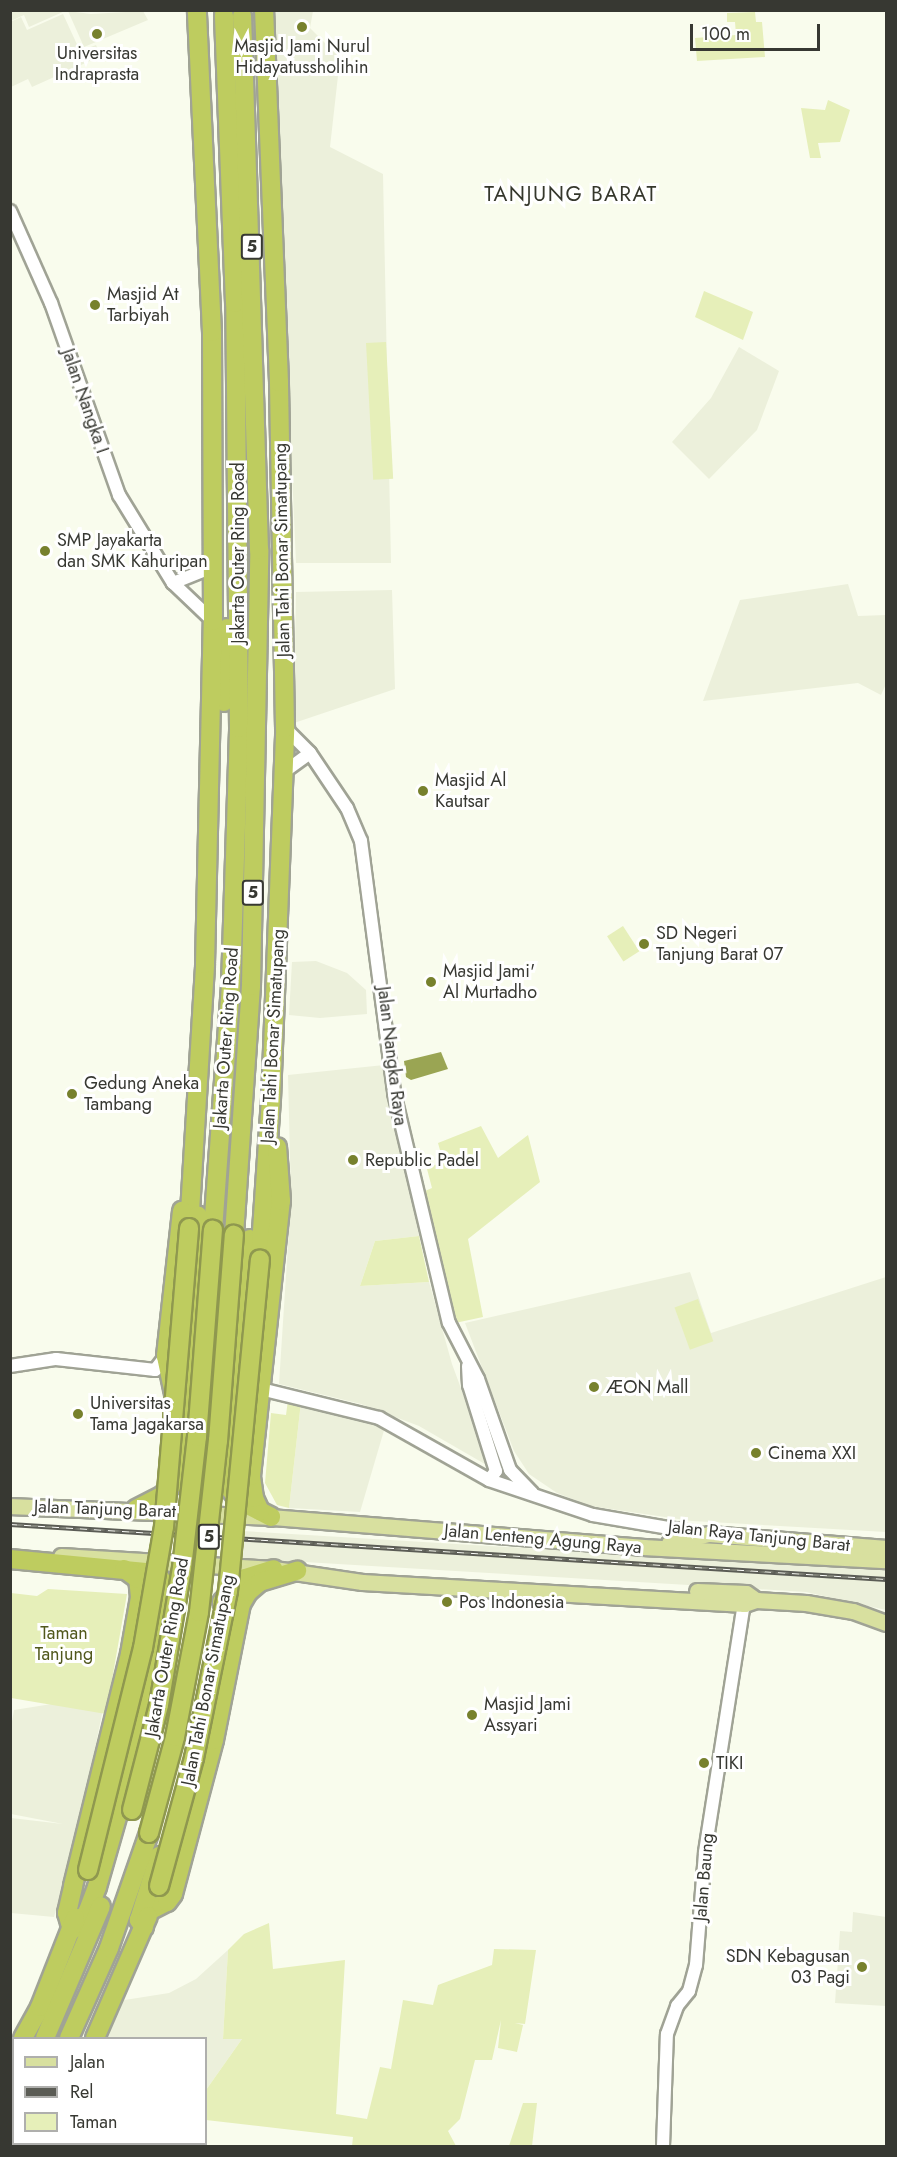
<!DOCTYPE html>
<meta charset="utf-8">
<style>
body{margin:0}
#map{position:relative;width:897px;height:2157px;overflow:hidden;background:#f9fced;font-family:Jost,sans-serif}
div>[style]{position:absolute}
.built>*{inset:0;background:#ecf0db}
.green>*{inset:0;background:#e6efb9;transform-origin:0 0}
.water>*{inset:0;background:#9aa553}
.highway-tunnel>*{height:18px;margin-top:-9px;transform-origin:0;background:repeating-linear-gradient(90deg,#d2d5c8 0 18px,transparent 0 27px)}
.roads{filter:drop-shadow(2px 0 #a0a395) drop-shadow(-2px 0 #a0a395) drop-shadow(0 2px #a0a395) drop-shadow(0 -2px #a0a395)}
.minor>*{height:12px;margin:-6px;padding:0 6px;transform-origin:6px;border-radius:6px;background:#fff}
.major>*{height:15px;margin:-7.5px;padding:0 7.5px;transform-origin:7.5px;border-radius:7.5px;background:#d8e09f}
.highway>*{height:18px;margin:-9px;padding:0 9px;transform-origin:9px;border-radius:9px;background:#becc5f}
.rail>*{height:4.5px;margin-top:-2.25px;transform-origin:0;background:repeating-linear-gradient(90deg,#fff 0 7px,#5b5c55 0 14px);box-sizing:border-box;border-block:2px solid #5b5c55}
.bridges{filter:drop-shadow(2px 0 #8f984f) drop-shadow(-2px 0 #8f984f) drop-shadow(0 2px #8f984f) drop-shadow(0 -2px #8f984f)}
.highway-bridge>*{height:18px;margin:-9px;padding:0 9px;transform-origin:9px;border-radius:9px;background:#becc5f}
.dots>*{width:16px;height:16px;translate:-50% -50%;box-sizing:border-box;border:3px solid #fff;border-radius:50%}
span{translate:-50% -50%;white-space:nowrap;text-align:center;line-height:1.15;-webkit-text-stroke:6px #fff;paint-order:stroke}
.shield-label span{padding:2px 4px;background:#fff;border:2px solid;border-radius:4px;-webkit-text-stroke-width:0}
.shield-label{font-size:16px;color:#373832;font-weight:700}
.poi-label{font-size:18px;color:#373832}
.left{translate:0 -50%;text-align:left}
.right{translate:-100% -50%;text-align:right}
.street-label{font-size:18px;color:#373832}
.park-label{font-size:18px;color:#51581c}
.quarter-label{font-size:21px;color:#35372c;letter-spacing:1.5px}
.frame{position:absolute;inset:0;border:12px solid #373832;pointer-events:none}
.legend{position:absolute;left:12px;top:2037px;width:195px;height:108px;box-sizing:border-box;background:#fff;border:2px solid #afafad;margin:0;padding:8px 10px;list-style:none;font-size:18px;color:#373832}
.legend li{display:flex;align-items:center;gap:12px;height:30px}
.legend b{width:30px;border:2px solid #afafad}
.scale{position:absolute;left:690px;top:24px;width:130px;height:27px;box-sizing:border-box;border:3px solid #373832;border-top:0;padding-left:8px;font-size:18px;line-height:21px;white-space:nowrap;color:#373832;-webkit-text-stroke:4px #fff;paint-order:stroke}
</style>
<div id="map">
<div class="built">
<div style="clip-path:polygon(10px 11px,11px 10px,65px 11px,29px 27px,24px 15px,11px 21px)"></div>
<div style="clip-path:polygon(68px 11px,91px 14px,143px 11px,148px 20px,84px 47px)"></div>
<div style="clip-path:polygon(272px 11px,313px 11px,310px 28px,340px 58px,330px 147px,383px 174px,391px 563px,296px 563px)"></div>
<div style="clip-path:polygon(63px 14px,80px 51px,96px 45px,101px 56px,32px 87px,28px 79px,11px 87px,10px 22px,21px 17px,27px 30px)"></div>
<div style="clip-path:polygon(739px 347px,779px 371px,757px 430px,709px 479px,672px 442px,711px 398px)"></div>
<div style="clip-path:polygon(848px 584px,858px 616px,886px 615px,886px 684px,881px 695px,858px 683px,703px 701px,740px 600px)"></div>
<div style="clip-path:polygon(392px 590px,395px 689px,294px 723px,296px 592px)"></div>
<div style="clip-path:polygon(316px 961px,347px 973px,366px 990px,367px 1014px,320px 1018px,289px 1015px,292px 962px)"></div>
<div style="clip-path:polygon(384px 1065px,419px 1236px,375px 1241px,360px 1286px,429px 1282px,452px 1364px,490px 1467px,419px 1426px,361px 1404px,279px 1384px,291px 1198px,288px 1075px)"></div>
<div style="clip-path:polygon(690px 1272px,711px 1333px,886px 1277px,886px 1532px,692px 1521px,590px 1506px,557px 1493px,529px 1474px,514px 1451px,465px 1323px)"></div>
<div style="clip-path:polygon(301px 1402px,385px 1427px,360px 1512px,289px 1508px)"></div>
<div style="clip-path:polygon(242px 1531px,886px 1570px,886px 1610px,806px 1592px,239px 1558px)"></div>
<div style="clip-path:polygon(64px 1702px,103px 1709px,79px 1827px,54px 1917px,11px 1913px,11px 1818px,63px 1824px,11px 1814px,10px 1733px,14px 1710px)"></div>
<div style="clip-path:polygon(853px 1912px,886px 1917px,886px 2006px,835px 2003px,840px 1931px,852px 1932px)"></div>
<div style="clip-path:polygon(228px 1950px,223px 2039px,242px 2039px,206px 2090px,206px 2038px,94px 2038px,112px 2002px,169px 1993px,196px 1979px)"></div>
</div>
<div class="green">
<div style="clip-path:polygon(755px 12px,756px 22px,762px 22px,765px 57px,697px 61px,695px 38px,736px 35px,735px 22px,727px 22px,727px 13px)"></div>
<div style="clip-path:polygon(828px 100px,850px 110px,840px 142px,818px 143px,821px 158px,810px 158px,801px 108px,825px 110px)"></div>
<div style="clip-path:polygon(704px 291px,753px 312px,743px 340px,695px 317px)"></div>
<div style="left:386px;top:342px;width:137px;height:20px;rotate:87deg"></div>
<div style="left:623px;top:926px;width:30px;height:19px;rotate:57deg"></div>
<div style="clip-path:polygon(481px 1126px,498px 1158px,528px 1135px,540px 1182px,468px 1239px,483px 1317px,455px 1323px,429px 1220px,425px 1191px,432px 1188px,427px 1169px,443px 1161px,438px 1143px)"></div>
<div style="clip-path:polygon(419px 1236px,429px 1282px,360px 1286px,375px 1241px)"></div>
<div style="left:698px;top:1299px;width:45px;height:25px;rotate:70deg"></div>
<div style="clip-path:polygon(288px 1400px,301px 1402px,289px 1508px,277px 1505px,265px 1483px,271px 1413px,286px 1415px)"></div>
<div style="clip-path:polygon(48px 1589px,127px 1594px,106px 1714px,11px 1698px,11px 1593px,37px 1596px)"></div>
<div style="clip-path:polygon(269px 1923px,273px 1969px,345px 1960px,336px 2114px,367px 2119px,380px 2067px,391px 2069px,403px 2000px,433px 2005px,438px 1985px,492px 1965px,494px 1949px,536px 1950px,525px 2024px,515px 2023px,523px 2025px,517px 2052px,498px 2048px,501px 2020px,492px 2060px,475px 2060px,460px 2119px,448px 2131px,456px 2146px,352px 2146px,353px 2137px,206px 2120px,206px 2090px,242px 2039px,223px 2039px,228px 1950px,244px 1934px)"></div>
<div style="clip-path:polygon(523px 2103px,537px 2103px,532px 2146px,509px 2146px)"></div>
</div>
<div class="water">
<div style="clip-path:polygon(441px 1052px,448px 1069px,411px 1080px,406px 1077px,404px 1061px)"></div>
</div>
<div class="highway-tunnel">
<div style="left:36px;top:2146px;width:2px;rotate:-63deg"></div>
</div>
<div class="roads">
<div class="minor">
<div style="left:10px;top:211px;width:101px;rotate:66deg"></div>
<div style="left:51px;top:303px;width:204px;rotate:70.5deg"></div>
<div style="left:119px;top:495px;width:103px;rotate:58.5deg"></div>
<div style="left:173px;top:583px;width:55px;rotate:43.5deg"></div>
<div style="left:173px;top:583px;width:43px;rotate:-21.8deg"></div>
<div style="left:285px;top:728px;width:35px;rotate:45deg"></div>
<div style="left:310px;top:753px;width:66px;rotate:56.1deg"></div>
<div style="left:347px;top:808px;width:36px;rotate:67deg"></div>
<div style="left:361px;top:841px;width:254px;rotate:82.5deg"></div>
<div style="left:394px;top:1093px;width:236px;rotate:76.6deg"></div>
<div style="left:449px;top:1323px;width:63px;rotate:62.6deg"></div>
<div style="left:478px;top:1379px;width:96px;rotate:70.6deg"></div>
<div style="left:510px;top:1470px;width:32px;rotate:46deg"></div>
<div style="left:284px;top:772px;width:32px;rotate:-36deg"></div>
<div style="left:10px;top:1366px;width:47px;rotate:-8.7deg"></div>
<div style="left:56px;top:1359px;width:100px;rotate:6.3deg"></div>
<div style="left:155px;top:1370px;width:18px;rotate:-52deg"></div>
<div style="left:468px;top:1366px;width:19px;rotate:87deg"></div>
<div style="left:469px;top:1385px;width:90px;rotate:72.6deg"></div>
<div style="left:496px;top:1471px;width:11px;rotate:128deg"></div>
<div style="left:261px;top:1389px;width:122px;rotate:13.8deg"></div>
<div style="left:379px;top:1418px;width:126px;rotate:29.4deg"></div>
<div style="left:489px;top:1480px;width:110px;rotate:18.6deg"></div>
<div style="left:593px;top:1515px;width:113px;rotate:9.7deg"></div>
<div style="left:663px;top:2146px;width:112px;rotate:-88deg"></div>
<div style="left:667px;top:2034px;width:30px;rotate:-70deg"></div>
<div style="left:677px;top:2006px;width:19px;rotate:-51deg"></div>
<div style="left:689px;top:1991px;width:27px;rotate:-75deg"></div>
<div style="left:696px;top:1965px;width:113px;rotate:-85.4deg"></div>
<div style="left:705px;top:1852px;width:251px;rotate:-81.1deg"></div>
</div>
<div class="major">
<div style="left:10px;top:1506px;width:261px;rotate:2.4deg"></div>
<div style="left:271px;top:1517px;width:373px;rotate:4.6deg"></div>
<div style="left:643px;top:1547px;width:243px;rotate:3.1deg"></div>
<div style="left:669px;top:1543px;width:41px;rotate:-12.7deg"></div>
<div style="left:709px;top:1534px;width:178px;rotate:4.5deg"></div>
<div style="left:61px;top:1556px;width:213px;rotate:3.5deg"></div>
<div style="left:274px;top:1569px;width:89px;rotate:8.4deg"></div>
<div style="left:362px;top:1582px;width:383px;rotate:3.3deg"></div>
<div style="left:744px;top:1604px;width:13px;rotate:-18deg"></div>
<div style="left:756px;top:1600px;width:50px;rotate:3.4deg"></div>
<div style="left:806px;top:1603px;width:48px;rotate:9.7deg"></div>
<div style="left:853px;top:1611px;width:35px;rotate:20deg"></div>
<div style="left:697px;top:1591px;width:49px;rotate:2.3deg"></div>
<div style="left:746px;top:1593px;width:12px;rotate:35deg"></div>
</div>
<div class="highway">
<div style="left:224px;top:702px;width:74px;rotate:-87.7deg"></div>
<div style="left:189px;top:1228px;width:264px;rotate:-86.5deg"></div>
<div style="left:205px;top:964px;width:343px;rotate:-88.7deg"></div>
<div style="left:213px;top:621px;width:289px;rotate:-90.2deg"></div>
<div style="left:212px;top:332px;width:322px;rotate:-92.7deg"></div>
<div style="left:213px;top:1230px;width:246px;rotate:-85.8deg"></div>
<div style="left:231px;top:985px;width:257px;rotate:-88.2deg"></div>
<div style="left:239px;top:728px;width:425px;rotate:-90.5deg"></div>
<div style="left:235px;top:303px;width:288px;rotate:-92.2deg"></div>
<div style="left:234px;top:1235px;width:250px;rotate:-86.1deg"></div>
<div style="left:251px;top:986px;width:436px;rotate:-88.9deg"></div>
<div style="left:259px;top:550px;width:534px;rotate:-91.82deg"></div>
<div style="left:250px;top:1239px;width:246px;rotate:95.6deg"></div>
<div style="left:226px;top:1484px;width:22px;rotate:51deg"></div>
<div style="left:240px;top:1501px;width:35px;rotate:27deg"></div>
<div style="left:260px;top:1260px;width:160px;rotate:-86.1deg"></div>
<div style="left:271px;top:1100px;width:372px;rotate:-87.8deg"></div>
<div style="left:285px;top:728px;width:346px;rotate:-91deg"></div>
<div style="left:279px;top:382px;width:372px;rotate:-92.3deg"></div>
<div style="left:174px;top:1394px;width:39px;rotate:-102deg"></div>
<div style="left:166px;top:1356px;width:146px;rotate:-83.7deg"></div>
<div style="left:136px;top:1509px;width:29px;rotate:-27deg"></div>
<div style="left:162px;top:1496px;width:30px;rotate:-48deg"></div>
<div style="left:182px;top:1474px;width:259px;rotate:-86.5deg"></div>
<div style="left:260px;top:1511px;width:14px;rotate:-115deg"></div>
<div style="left:254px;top:1498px;width:22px;rotate:-98deg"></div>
<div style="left:251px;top:1476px;width:277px;rotate:-83.8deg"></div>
<div style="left:281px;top:1201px;width:54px;rotate:-94.2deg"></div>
<div style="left:10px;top:1559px;width:136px;rotate:5.5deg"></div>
<div style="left:145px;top:1572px;width:16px;rotate:22deg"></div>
<div style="left:160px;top:1578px;width:11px;rotate:56deg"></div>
<div style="left:166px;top:1587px;width:167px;rotate:100.4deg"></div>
<div style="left:136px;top:1751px;width:141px;rotate:106deg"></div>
<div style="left:97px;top:1887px;width:28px;rotate:111deg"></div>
<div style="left:87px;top:1913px;width:23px;rotate:131deg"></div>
<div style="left:222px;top:1602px;width:33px;rotate:-46deg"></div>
<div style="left:245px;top:1578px;width:30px;rotate:-17deg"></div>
<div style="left:151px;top:1910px;width:18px;rotate:-27deg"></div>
<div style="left:167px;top:1902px;width:10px;rotate:-53deg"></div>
<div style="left:173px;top:1894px;width:159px;rotate:-75.1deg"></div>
<div style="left:214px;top:1740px;width:139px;rotate:-78.8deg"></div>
<div style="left:241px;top:1604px;width:14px;rotate:-60deg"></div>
<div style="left:248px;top:1592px;width:16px;rotate:-40deg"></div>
<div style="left:260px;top:1582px;width:39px;rotate:-17deg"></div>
<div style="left:144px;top:1927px;width:9px;rotate:-126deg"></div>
<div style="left:139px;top:1920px;width:67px;rotate:-72.6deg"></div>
<div style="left:72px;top:1930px;width:18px;rotate:-106deg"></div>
<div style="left:67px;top:1913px;width:28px;rotate:-77deg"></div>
<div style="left:73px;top:1886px;width:239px;rotate:-76.2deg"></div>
<div style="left:130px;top:1654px;width:58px;rotate:-80deg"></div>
<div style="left:140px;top:1597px;width:18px;rotate:-96deg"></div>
<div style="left:138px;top:1579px;width:17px;rotate:-144deg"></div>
<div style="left:23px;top:2038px;width:35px;rotate:-61deg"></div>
<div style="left:40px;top:2007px;width:96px;rotate:-68.5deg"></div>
<div style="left:45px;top:2038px;width:143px;rotate:-67deg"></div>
<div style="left:69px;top:2038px;width:98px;rotate:-66deg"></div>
<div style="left:109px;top:1948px;width:122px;rotate:-70.8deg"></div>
<div style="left:95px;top:2038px;width:133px;rotate:-66.5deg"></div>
<div style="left:10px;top:2063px;width:7px;rotate:-56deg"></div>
<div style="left:10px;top:2083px;width:7px;rotate:-56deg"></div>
<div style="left:10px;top:2111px;width:7px;rotate:-56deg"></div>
<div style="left:18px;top:2146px;width:3px;rotate:-45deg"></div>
<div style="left:47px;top:2146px;width:2px;rotate:-63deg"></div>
</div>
</div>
<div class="rail">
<div style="left:10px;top:1524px;width:878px;rotate:3.59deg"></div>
</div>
<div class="bridges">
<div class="highway-bridge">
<div style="left:132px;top:1810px;width:108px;rotate:-75.6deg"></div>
<div style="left:159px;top:1705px;width:139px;rotate:-80.5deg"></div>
<div style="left:182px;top:1568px;width:132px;rotate:-83.5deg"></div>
<div style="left:197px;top:1437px;width:208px;rotate:-85.6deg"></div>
<div style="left:149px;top:1833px;width:99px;rotate:-74.8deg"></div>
<div style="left:175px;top:1737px;width:127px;rotate:-79.1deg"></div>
<div style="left:199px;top:1612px;width:172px;rotate:-83.7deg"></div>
<div style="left:218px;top:1441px;width:207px;rotate:-85.6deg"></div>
<div style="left:88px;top:1870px;width:229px;rotate:-76.1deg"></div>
<div style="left:143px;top:1648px;width:123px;rotate:-80.2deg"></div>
<div style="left:164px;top:1527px;width:300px;rotate:-85.2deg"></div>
<div style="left:159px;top:1886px;width:133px;rotate:-74.7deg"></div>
<div style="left:194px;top:1758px;width:170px;rotate:-78.5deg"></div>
<div style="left:228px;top:1591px;width:333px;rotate:-84.5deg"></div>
</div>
</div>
<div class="dots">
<div style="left:302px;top:27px;background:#77812d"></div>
<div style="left:97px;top:34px;background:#77812d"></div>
<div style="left:95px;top:305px;background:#77812d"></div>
<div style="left:45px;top:551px;background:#77812d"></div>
<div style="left:423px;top:791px;background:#77812d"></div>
<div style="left:644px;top:944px;background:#77812d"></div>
<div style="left:431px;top:982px;background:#77812d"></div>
<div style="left:72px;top:1094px;background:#77812d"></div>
<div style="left:353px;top:1160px;background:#77812d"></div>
<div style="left:594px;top:1387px;background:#77812d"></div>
<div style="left:78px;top:1414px;background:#77812d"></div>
<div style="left:756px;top:1453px;background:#77812d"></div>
<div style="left:447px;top:1602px;background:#77812d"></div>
<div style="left:472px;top:1715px;background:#77812d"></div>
<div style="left:704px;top:1763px;background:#77812d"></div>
<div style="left:862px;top:1967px;background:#77812d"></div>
</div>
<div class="shield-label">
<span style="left:252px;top:247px">5</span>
<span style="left:253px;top:893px">5</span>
<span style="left:209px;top:1537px">5</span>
</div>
<div class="poi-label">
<span style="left:302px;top:57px">Masjid Jami Nurul<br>Hidayatussholihin</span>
<span style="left:97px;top:64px">Universitas<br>Indraprasta</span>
<span class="left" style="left:107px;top:305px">Masjid At<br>Tarbiyah</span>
<span class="left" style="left:57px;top:551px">SMP Jayakarta<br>dan SMK Kahuripan</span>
<span class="left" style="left:435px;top:791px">Masjid Al<br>Kautsar</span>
<span class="left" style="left:656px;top:944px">SD Negeri<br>Tanjung Barat 07</span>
<span class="left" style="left:443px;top:982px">Masjid Jami'<br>Al Murtadho</span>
<span class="left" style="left:84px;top:1094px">Gedung Aneka<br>Tambang</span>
<span class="left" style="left:365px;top:1160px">Republic Padel</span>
<span class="left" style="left:606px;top:1387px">ÆON Mall</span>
<span class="left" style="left:90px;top:1414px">Universitas<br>Tama Jagakarsa</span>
<span class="left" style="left:768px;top:1453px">Cinema XXI</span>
<span class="left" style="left:459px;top:1602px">Pos Indonesia</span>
<span class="left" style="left:484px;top:1715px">Masjid Jami<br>Assyari</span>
<span class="left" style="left:716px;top:1763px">TIKI</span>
<span class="right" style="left:850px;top:1967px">SDN Kebagusan<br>03 Pagi</span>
</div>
<div class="street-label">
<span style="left:85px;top:401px;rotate:71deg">Jalan Nangka I</span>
<span style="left:282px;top:550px;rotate:-91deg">Jalan Tahi Bonar Simatupang</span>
<span style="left:238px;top:553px;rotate:-90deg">Jakarta Outer Ring Road</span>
<span style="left:273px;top:1036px;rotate:-87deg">Jalan Tahi Bonar Simatupang</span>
<span style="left:226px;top:1038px;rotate:-86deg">Jakarta Outer Ring Road</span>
<span style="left:392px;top:1056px;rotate:83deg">Jalan Nangka Raya</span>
<span style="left:105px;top:1509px;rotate:2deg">Jalan Tanjung Barat</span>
<span style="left:759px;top:1536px;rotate:6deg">Jalan Raya Tanjung Barat</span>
<span style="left:543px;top:1539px;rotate:5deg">Jalan Lenteng Agung Raya</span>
<span style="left:167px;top:1647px;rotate:-80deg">Jakarta Outer Ring Road</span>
<span style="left:208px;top:1680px;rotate:-79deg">Jalan Tahi Bonar Simatupang</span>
<span style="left:704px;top:1877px;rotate:-85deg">Jalan Baung</span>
</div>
<div class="park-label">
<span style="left:64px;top:1644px">Taman<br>Tanjung</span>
</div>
<div class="quarter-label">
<span style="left:571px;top:194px">TANJUNG BARAT</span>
</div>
<div class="frame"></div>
<ul class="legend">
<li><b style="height:8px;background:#d8e09f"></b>Jalan</li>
<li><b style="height:8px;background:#5b5c55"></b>Rel</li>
<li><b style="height:16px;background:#e6efb9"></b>Taman</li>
</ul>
<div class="scale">100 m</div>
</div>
